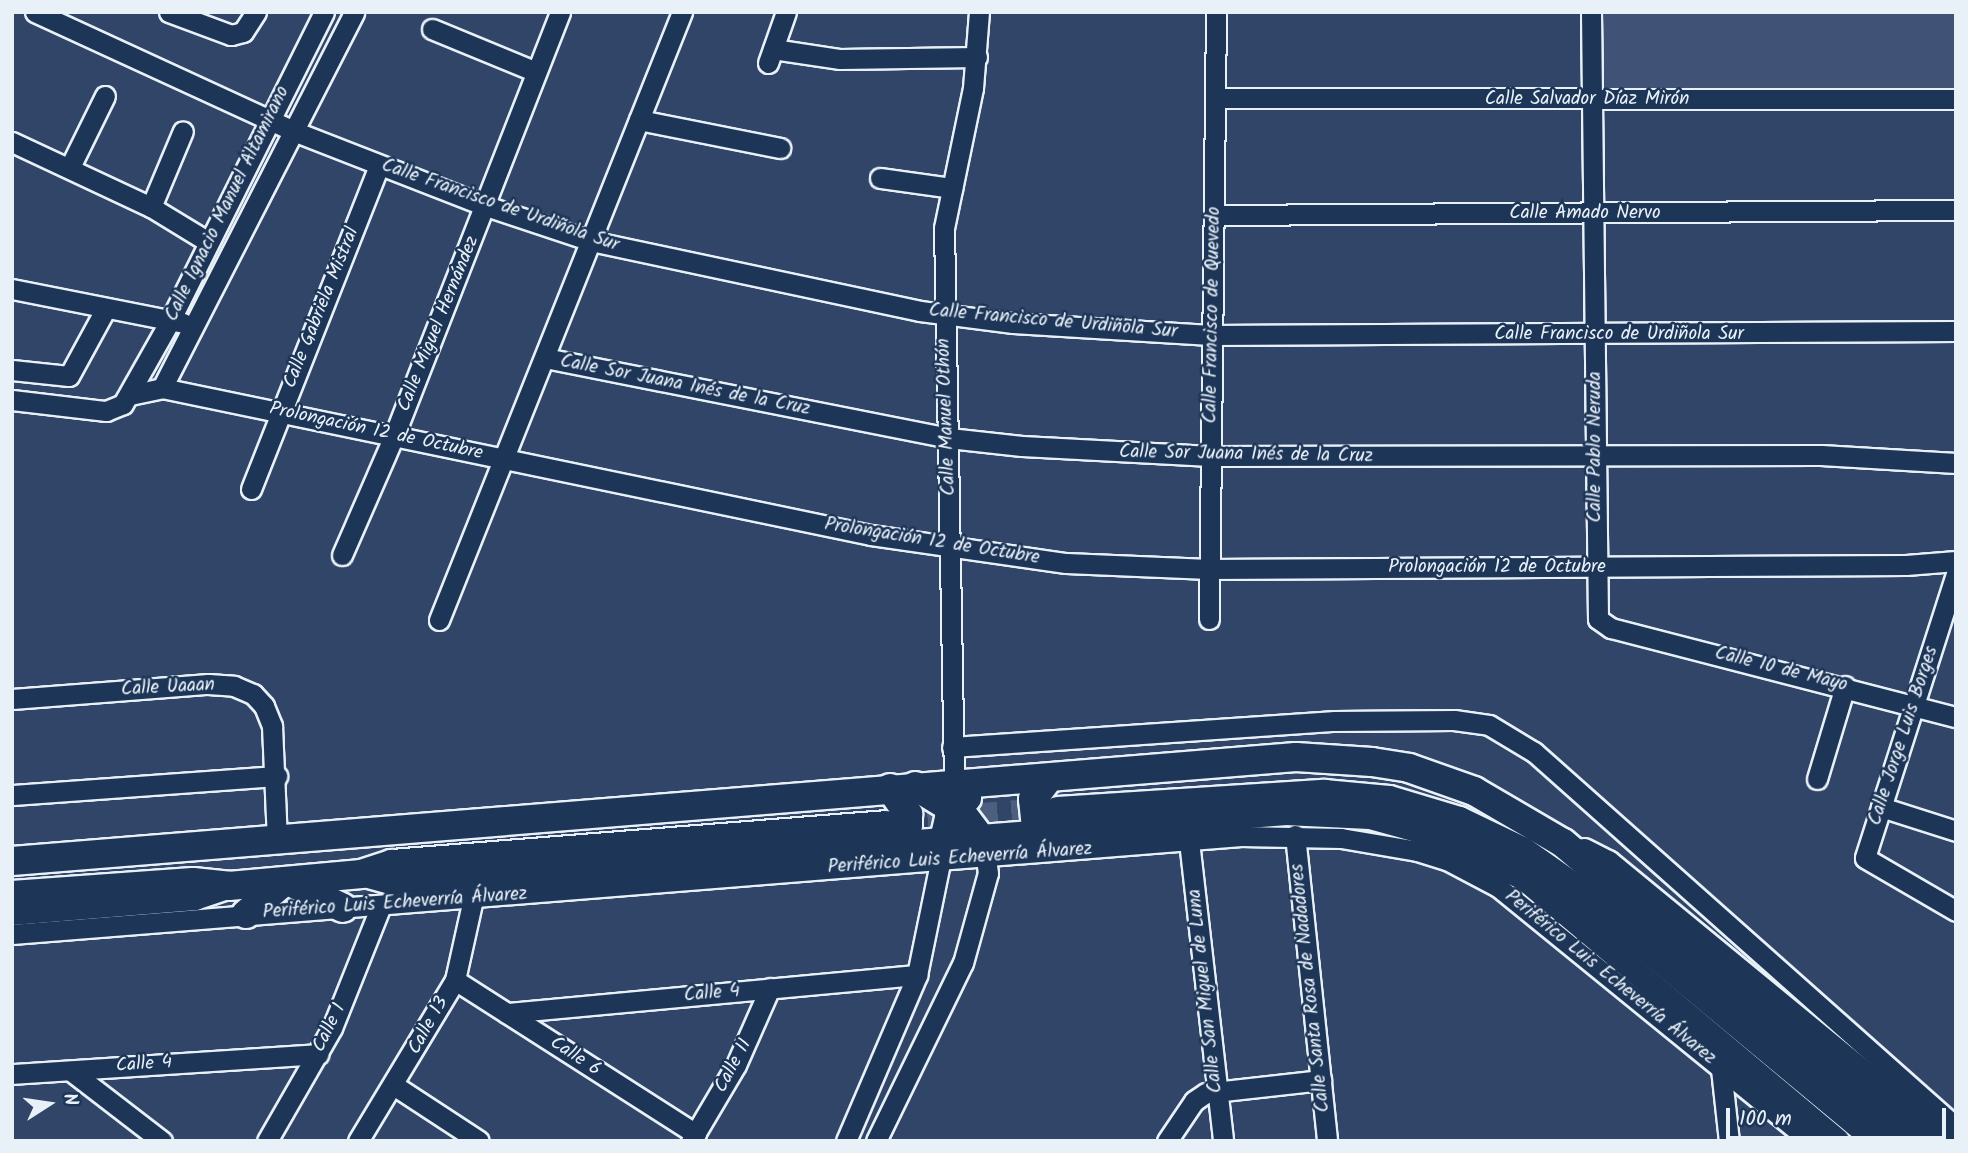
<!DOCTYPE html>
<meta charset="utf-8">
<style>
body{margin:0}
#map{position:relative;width:1968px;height:1153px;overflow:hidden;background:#304568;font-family:Kalam,sans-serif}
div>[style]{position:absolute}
.built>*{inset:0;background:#405377;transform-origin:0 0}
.highway-tunnel>*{height:28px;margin-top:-14px;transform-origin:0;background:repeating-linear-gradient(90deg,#4c5f7e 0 28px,transparent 0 42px)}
.roads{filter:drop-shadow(2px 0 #e8f1f8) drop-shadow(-2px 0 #e8f1f8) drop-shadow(0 2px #e8f1f8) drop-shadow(0 -2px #e8f1f8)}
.minor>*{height:19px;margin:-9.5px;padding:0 9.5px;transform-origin:9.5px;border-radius:9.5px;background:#1d3557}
.major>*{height:24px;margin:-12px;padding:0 12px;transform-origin:12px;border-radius:12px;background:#1d3557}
.highway>*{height:28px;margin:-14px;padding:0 14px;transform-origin:14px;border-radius:14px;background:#1d3557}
span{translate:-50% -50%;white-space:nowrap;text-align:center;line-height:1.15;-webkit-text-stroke:5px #1d3557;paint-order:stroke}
.street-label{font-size:19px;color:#e8f1f8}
.frame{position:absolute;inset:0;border:14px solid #e8f1f8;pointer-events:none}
.north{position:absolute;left:14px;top:1069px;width:70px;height:70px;-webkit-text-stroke:5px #1d3557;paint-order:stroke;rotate:78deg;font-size:19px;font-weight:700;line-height:28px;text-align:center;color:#e8f1f8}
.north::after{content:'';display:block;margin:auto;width:24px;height:32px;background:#e8f1f8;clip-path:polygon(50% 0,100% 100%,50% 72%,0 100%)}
.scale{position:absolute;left:1726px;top:1108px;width:220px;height:32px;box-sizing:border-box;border:4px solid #e8f1f8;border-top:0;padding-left:9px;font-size:21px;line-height:24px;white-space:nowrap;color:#e8f1f8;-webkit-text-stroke:5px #1d3557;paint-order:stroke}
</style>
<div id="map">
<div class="built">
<div style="left:1598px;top:12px;width:358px;height:76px"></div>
</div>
<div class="highway-tunnel">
<div style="left:886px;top:825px;width:173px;rotate:-4.7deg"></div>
</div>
<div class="roads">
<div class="minor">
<div style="left:35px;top:12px;width:282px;rotate:24.7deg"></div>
<div style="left:291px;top:130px;width:209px;rotate:21.3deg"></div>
<div style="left:486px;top:206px;width:111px;rotate:18.4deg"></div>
<div style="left:591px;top:241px;width:336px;rotate:12deg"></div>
<div style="left:920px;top:311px;width:94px;rotate:7.4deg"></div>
<div style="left:1013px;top:323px;width:198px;rotate:3.5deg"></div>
<div style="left:1211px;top:335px;width:745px;rotate:-0.31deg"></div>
<div style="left:169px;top:12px;width:66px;rotate:20.4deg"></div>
<div style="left:231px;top:35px;width:12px;rotate:-14deg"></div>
<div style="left:243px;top:32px;width:24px;rotate:-57deg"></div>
<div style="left:1591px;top:12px;width:607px;rotate:89.34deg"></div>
<div style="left:1598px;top:619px;width:16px;rotate:35deg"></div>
<div style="left:1611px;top:628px;width:356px;rotate:14.5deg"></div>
<div style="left:432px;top:29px;width:110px;rotate:22.4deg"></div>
<div style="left:773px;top:49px;width:68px;rotate:8.5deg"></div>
<div style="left:840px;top:59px;width:137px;rotate:-0.8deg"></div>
<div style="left:768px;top:63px;width:54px;rotate:-70.6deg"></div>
<div style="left:1218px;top:98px;width:738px;rotate:0.08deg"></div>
<div style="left:639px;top:120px;width:144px;rotate:11.2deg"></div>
<div style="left:12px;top:142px;width:153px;rotate:25.1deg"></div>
<div style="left:151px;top:207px;width:66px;rotate:31.3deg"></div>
<div style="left:70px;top:167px;width:79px;rotate:-63.8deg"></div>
<div style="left:880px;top:178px;width:73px;rotate:7.9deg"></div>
<div style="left:151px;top:207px;width:82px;rotate:-67.2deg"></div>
<div style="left:1215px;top:215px;width:741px;rotate:-0.39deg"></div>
<div style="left:12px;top:289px;width:174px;rotate:11.2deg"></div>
<div style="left:545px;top:358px;width:412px;rotate:11.2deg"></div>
<div style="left:949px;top:438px;width:73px;rotate:6.3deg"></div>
<div style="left:1022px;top:446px;width:189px;rotate:3deg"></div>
<div style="left:1211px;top:456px;width:610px;rotate:-0.09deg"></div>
<div style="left:1821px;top:455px;width:135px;rotate:3.4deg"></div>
<div style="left:12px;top:370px;width:57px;rotate:6deg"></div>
<div style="left:69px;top:376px;width:77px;rotate:-61.4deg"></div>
<div style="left:162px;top:388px;width:422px;rotate:-62.9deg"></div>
<div style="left:130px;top:395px;width:33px;rotate:-12deg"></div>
<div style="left:162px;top:388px;width:724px;rotate:11.71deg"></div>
<div style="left:871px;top:535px;width:197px;rotate:8.2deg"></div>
<div style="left:1066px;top:563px;width:143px;rotate:2.4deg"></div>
<div style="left:1209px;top:569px;width:697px;rotate:-0.33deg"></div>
<div style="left:1906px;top:565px;width:50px;rotate:-4.6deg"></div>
<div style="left:12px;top:400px;width:95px;rotate:6.7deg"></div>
<div style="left:106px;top:411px;width:18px;rotate:-22deg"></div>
<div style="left:123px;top:404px;width:98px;rotate:-60.5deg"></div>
<div style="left:171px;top:319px;width:343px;rotate:-63.5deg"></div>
<div style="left:251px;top:489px;width:347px;rotate:-68.4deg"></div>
<div style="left:342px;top:555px;width:130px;rotate:-66.4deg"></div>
<div style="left:394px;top:436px;width:455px;rotate:-68.6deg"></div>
<div style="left:1956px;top:574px;width:298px;rotate:107.8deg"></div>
<div style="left:1865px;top:858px;width:105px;rotate:30.2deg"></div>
<div style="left:1209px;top:619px;width:607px;rotate:-89.34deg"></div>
<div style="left:439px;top:620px;width:655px;rotate:-68.21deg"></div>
<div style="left:12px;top:699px;width:197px;rotate:-4.4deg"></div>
<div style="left:208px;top:684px;width:26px;rotate:4deg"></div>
<div style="left:234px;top:686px;width:21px;rotate:23deg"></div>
<div style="left:253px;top:694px;width:16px;rotate:47deg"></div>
<div style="left:264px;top:706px;width:22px;rotate:68deg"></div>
<div style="left:272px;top:726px;width:115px;rotate:87.5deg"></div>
<div style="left:952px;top:747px;width:384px;rotate:-3.9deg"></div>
<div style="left:1335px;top:721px;width:119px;rotate:-0.5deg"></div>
<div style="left:1454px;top:720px;width:35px;rotate:8deg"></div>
<div style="left:1489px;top:725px;width:52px;rotate:31deg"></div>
<div style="left:1534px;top:752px;width:565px;rotate:41.63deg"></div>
<div style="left:1817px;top:779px;width:97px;rotate:-73.2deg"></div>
<div style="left:954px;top:782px;width:554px;rotate:-91.03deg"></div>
<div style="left:944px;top:228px;width:143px;rotate:-78.3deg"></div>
<div style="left:973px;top:88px;width:76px;rotate:-85.5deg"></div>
<div style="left:12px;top:795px;width:266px;rotate:-4.1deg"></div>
<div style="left:1881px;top:807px;width:79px;rotate:17.7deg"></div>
<div style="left:1295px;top:835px;width:308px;rotate:84deg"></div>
<div style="left:1189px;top:841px;width:302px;rotate:83.5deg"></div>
<div style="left:12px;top:934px;width:1233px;rotate:-4.56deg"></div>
<div style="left:1241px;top:836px;width:100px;rotate:1.1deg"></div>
<div style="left:1341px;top:838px;width:77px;rotate:9.7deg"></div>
<div style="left:1417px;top:851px;width:31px;rotate:17deg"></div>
<div style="left:1447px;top:860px;width:58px;rotate:27.9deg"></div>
<div style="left:1498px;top:887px;width:402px;rotate:39.1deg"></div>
<div style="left:455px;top:980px;width:286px;rotate:32.6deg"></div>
<div style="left:507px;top:1013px;width:412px;rotate:-5.3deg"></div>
<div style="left:1721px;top:1069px;width:72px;rotate:83.7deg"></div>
<div style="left:71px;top:1071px;width:115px;rotate:37.6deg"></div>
<div style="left:12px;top:1074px;width:307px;rotate:-3.7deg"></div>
<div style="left:395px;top:1086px;width:100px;rotate:33.2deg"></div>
<div style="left:267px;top:1141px;width:130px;rotate:-60.1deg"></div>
<div style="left:332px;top:1028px;width:129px;rotate:-68.2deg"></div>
<div style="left:358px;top:1141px;width:188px;rotate:-58.9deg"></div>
<div style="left:455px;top:980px;width:83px;rotate:-77.5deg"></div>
<div style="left:691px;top:1141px;width:88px;rotate:-59.4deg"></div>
<div style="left:736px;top:1065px;width:84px;rotate:-66.2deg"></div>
<div style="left:846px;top:1141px;width:181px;rotate:-66.8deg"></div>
<div style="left:917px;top:975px;width:130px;rotate:-78.4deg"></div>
<div style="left:876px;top:1141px;width:198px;rotate:-64deg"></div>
<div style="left:963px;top:963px;width:93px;rotate:-74.5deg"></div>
<div style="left:988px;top:873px;width:28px;rotate:-98deg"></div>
<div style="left:1167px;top:1141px;width:48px;rotate:-56deg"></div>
<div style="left:1194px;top:1101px;width:14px;rotate:-34deg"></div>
<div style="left:1206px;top:1093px;width:116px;rotate:-6.4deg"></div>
</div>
<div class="major">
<div style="left:1584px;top:851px;width:27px;rotate:27deg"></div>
<div style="left:1608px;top:863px;width:438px;rotate:39.4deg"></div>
<div style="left:361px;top:874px;width:34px;rotate:15deg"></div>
<div style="left:394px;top:883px;width:895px;rotate:-4.49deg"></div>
<div style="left:1286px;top:813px;width:84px;rotate:2.7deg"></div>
<div style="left:1370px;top:817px;width:67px;rotate:15.5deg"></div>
<div style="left:1435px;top:835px;width:99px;rotate:25.8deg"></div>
<div style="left:1524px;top:878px;width:409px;rotate:40deg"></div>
<div style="left:12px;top:913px;width:184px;rotate:-4.7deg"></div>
<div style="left:195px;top:898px;width:36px;rotate:-19deg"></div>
</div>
<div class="highway">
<div style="left:915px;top:786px;width:57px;rotate:31.5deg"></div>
<div style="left:964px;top:816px;width:26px;rotate:53deg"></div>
<div style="left:890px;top:788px;width:32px;rotate:55deg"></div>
<div style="left:908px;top:814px;width:11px;rotate:90deg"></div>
<div style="left:908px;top:825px;width:21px;rotate:121deg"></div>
<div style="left:1058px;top:811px;width:267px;rotate:-3.7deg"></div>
<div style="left:1324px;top:794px;width:65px;rotate:5.3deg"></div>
<div style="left:1389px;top:800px;width:73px;rotate:16.7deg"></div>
<div style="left:1459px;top:821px;width:70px;rotate:25.5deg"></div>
<div style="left:1522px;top:851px;width:66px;rotate:35.1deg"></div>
<div style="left:1576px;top:889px;width:394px;rotate:39.7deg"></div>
<div style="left:1048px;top:831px;width:18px;rotate:-135deg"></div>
<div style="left:1035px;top:818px;width:19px;rotate:-96deg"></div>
<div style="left:1033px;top:799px;width:26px;rotate:-53deg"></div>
<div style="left:944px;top:840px;width:23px;rotate:-77deg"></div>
<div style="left:949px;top:818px;width:27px;rotate:-48deg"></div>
<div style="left:12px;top:861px;width:1288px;rotate:-4.63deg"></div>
<div style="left:1296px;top:757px;width:76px;rotate:3.8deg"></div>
<div style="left:1372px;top:762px;width:37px;rotate:9deg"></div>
<div style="left:1409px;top:768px;width:69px;rotate:19.5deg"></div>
<div style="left:1474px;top:791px;width:103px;rotate:30.3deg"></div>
<div style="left:1563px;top:843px;width:461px;rotate:40.3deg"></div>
<div style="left:288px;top:881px;width:61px;rotate:26.1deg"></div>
<div style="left:12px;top:895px;width:181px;rotate:-4.1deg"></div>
<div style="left:193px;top:882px;width:36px;rotate:6deg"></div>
<div style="left:229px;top:886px;width:133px;rotate:-5.2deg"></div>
<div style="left:361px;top:874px;width:33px;rotate:-18deg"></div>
<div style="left:392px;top:864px;width:496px;rotate:-4.5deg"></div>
<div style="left:246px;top:914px;width:51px;rotate:-40.2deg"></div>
</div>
</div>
<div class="street-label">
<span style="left:1587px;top:100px">Calle Salvador Díaz Mirón</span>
<span style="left:228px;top:204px;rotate:-64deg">Calle Ignacio Manuel Altamirano</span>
<span style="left:500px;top:206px;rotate:19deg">Calle Francisco de Urdiñola Sur</span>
<span style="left:1585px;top:214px">Calle Amado Nervo</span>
<span style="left:322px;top:308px;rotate:-68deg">Calle Gabriela Mistral</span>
<span style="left:1213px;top:315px;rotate:-89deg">Calle Francisco de Quevedo</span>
<span style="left:1053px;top:322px;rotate:5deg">Calle Francisco de Urdiñola Sur</span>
<span style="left:439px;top:324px;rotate:-68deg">Calle Miguel Hernández</span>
<span style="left:1619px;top:335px">Calle Francisco de Urdiñola Sur</span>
<span style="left:685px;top:386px;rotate:11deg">Calle Sor Juana Inés de la Cruz</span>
<span style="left:947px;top:417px;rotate:-92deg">Calle Manuel Othón</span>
<span style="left:376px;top:432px;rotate:12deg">Prolongación 12 de Octubre</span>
<span style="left:1596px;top:447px;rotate:-90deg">Calle Pablo Neruda</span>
<span style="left:1246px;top:455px;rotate:1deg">Calle Sor Juana Inés de la Cruz</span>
<span style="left:932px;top:542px;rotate:9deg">Prolongación 12 de Octubre</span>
<span style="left:1497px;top:568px">Prolongación 12 de Octubre</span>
<span style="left:1781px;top:670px;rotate:14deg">Calle 10 de Mayo</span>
<span style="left:168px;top:688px;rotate:-3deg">Calle Uaaan</span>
<span style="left:1904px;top:736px;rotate:-72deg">Calle Jorge Luis Borges</span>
<span style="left:960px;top:859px;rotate:-4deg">Periférico Luis Echeverría Álvarez</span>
<span style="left:395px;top:904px;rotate:-4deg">Periférico Luis Echeverría Álvarez</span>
<span style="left:1610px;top:978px;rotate:39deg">Periférico Luis Echeverría Álvarez</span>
<span style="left:1311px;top:988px;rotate:-96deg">Calle Santa Rosa de Nadadores</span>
<span style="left:1206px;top:991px;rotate:-96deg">Calle San Miguel de Luna</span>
<span style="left:712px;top:994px;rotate:-5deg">Calle 4</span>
<span style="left:429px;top:1026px;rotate:-61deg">Calle 13</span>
<span style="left:330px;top:1028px;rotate:-64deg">Calle 1</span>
<span style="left:575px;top:1057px;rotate:33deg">Calle 6</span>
<span style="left:144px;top:1065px;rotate:-4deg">Calle 4</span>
<span style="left:734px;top:1066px;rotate:-62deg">Calle 11</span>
</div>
<div class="frame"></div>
<div class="north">N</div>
<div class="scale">100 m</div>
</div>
